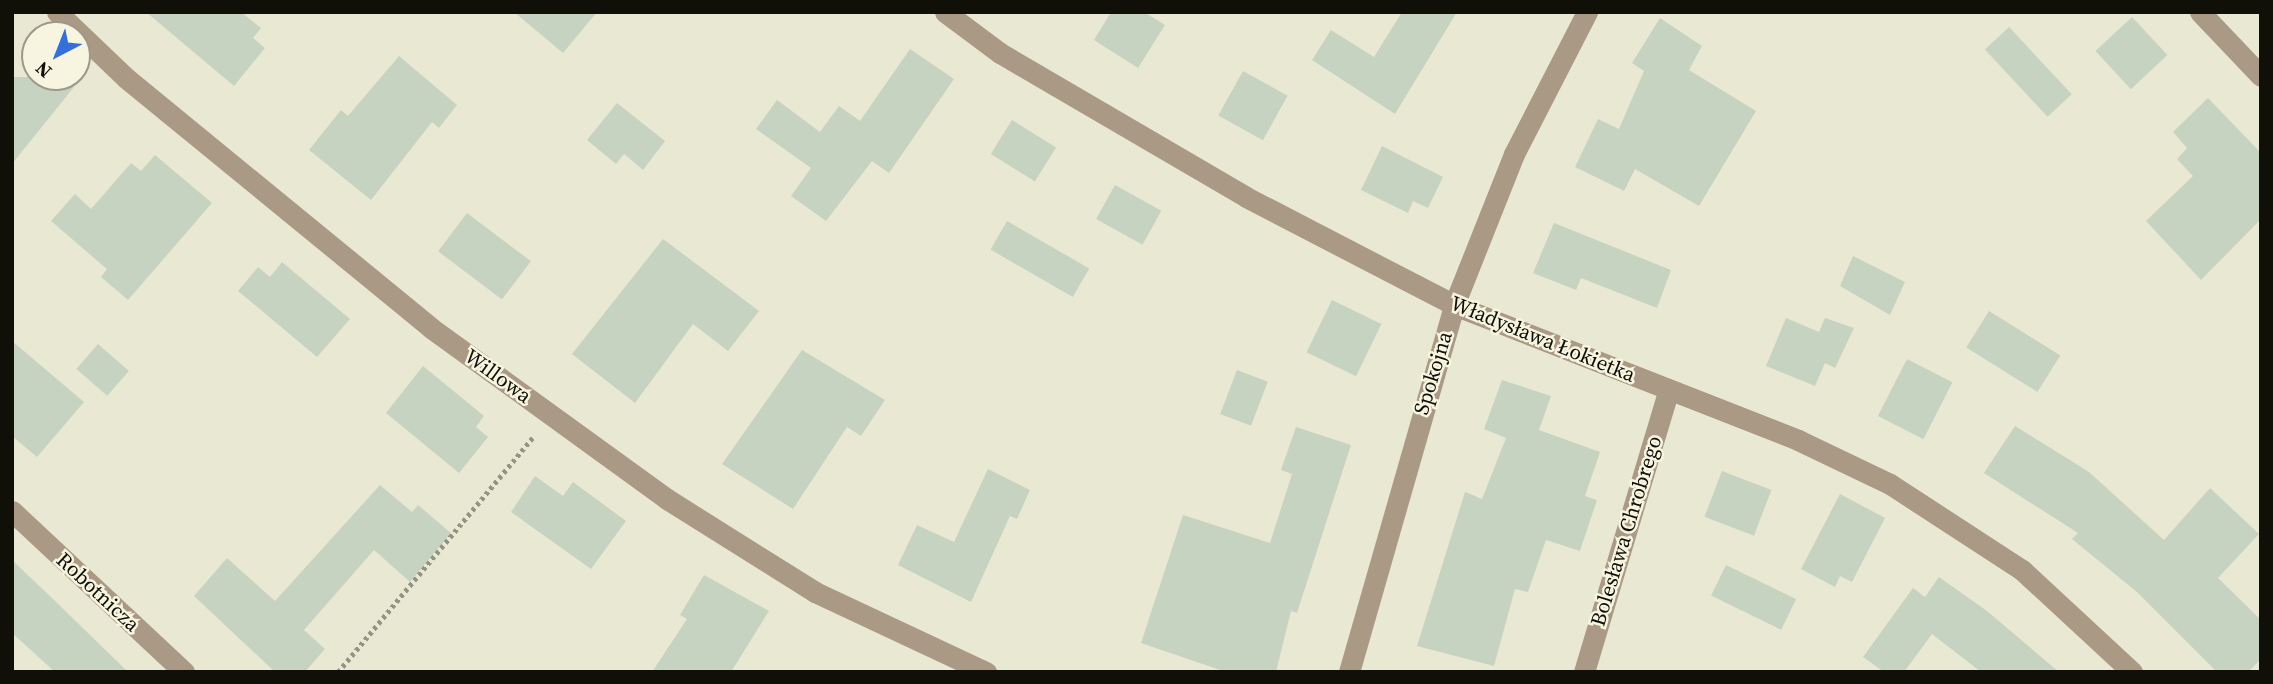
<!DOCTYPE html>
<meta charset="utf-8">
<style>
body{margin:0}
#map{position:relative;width:2273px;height:684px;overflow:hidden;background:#e9e8d3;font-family:"Source Serif 4",serif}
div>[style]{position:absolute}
.building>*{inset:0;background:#c7d3c1;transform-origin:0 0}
.path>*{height:4.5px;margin-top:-2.25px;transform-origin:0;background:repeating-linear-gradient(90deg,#949384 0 3.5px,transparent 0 7px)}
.street>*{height:21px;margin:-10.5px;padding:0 10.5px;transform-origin:10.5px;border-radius:10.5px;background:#aa9984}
span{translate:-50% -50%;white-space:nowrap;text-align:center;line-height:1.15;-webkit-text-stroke:5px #f7f5e0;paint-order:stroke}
.street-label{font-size:21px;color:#100f08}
.frame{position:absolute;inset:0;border:14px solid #100f08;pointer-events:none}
.north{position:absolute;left:21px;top:21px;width:70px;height:70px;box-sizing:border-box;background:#f7f5e0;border:2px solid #9b998a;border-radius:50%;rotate:222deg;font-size:19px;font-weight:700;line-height:28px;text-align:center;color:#100f08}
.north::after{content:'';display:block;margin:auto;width:24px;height:32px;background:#3370de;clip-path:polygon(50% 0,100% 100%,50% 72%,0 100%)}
</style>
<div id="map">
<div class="building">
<div style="clip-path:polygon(146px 12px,241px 12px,261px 28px,253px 38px,265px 48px,234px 86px)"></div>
<div style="clip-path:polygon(514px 12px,597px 12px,563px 53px)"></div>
<div style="clip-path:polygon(1111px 12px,1144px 12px,1165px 25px,1138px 68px,1094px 40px)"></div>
<div style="clip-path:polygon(1402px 12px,1457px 12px,1395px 114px,1312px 60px,1331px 30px,1374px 57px)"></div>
<div style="left:2132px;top:17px;width:52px;height:50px;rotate:47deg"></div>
<div style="clip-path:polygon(1660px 18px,1702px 46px,1689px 70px,1756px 111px,1699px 206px,1635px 169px,1624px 191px,1575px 167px,1598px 119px,1619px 129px,1644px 71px,1632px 63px)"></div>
<div style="left:2009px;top:27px;width:92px;height:33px;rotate:47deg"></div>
<div style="clip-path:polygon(910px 49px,954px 79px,889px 173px,872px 161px,826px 221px,791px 196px,811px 168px,756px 129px,777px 100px,820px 132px,839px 106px,860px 121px)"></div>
<div style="clip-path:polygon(399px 56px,457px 105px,439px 128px,432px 122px,371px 200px,309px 150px,341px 110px,348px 116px)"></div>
<div style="left:1243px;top:71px;width:51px;height:51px;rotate:29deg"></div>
<div style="clip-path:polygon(12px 77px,82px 77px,12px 164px)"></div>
<div style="clip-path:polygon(2208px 98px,2261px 153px,2261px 219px,2201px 280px,2146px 221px,2193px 176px,2177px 159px,2187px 148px,2173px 132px)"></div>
<div style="clip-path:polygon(617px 103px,665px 141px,643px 170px,624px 154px,616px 164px,587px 140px)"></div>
<div style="left:1012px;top:120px;width:52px;height:40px;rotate:32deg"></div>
<div style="clip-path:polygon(1382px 146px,1443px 177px,1428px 208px,1413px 201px,1408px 213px,1361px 190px)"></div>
<div style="clip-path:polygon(155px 155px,212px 203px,128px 300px,101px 277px,107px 269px,51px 221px,75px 194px,91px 209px,131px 163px,141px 171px)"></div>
<div style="left:1115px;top:185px;width:53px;height:39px;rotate:29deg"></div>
<div style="left:467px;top:213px;width:80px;height:48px;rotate:37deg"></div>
<div style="left:1007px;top:221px;width:95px;height:33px;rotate:30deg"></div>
<div style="clip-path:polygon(1554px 223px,1671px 270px,1657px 308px,1581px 278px,1576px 290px,1533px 273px)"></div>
<div style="clip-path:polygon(663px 239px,759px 311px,728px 351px,693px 324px,635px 403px,572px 354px)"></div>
<div style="clip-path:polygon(1853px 256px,1905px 282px,1890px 315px,1840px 286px)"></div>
<div style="clip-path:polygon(282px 262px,350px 319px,317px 357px,238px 291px,258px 267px,270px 277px)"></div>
<div style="left:1332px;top:300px;width:55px;height:58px;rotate:26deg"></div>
<div style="left:1989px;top:311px;width:84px;height:43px;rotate:32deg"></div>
<div style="clip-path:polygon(1786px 318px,1819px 332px,1825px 318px,1854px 328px,1835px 368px,1825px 363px,1815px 386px,1766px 366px)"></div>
<div style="clip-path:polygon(12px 341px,84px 402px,37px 457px,12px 436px)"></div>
<div style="left:98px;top:344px;width:41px;height:33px;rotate:41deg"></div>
<div style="clip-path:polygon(802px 350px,885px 400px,861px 436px,847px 427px,793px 509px,722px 464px)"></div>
<div style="left:1907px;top:359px;width:51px;height:64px;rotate:27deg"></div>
<div style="clip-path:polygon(423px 366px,484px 416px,476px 427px,488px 437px,459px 473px,386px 413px)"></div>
<div style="left:1237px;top:370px;width:33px;height:47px;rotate:21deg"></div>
<div style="clip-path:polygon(1502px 380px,1551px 396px,1539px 430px,1600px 452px,1585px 496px,1597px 500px,1580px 551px,1546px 540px,1528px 592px,1515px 589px,1494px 666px,1417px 646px,1465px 492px,1482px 499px,1506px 438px,1484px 429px)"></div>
<div style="clip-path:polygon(2015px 426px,2089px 472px,2164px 540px,2210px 488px,2259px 534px,2218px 578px,2261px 620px,2261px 659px,2248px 672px,2217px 672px,2137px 592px,2072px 539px,2078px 533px,1984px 473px)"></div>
<div style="clip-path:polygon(1296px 427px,1351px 445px,1297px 613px,1291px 611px,1276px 672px,1226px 672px,1141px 643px,1183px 515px,1270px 543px,1292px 474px,1281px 470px)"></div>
<div style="clip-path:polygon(988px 469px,1030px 490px,1017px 519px,1010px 516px,971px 602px,898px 565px,917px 525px,954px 542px)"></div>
<div style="left:1722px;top:471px;width:53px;height:49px;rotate:21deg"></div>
<div style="clip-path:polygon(535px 476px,563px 496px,573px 482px,626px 521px,591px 569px,511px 512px)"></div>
<div style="clip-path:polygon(380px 485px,412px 512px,418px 505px,451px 533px,410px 582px,374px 550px,304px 630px,325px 649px,305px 672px,275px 672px,194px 596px,227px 558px,275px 601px)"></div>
<div style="clip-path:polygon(1840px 494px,1885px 518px,1852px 582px,1840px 576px,1835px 587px,1801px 569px)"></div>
<div style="clip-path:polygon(12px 560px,51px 597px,128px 672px,55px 672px,12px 633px)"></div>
<div style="left:1726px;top:565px;width:78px;height:34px;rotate:26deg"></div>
<div style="clip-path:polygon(704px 575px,769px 611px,731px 672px,652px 672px,687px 619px,680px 615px)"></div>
<div style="clip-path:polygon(1939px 577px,1987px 611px,2059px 672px,1981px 672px,1932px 634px,1904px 672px,1884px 672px,1863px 657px,1913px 588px,1925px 597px)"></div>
</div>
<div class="path">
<div style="left:338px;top:672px;width:305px;rotate:-50.3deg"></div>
</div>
<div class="street">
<div style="left:57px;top:12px;width:95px;rotate:43.7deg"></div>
<div style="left:126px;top:78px;width:394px;rotate:39.3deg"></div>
<div style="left:431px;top:328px;width:291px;rotate:35.9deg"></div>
<div style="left:667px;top:499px;width:175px;rotate:32.1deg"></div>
<div style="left:815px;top:592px;width:189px;rotate:25.1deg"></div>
<div style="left:945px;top:12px;width:69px;rotate:36.7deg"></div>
<div style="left:1000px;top:53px;width:285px;rotate:30.3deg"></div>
<div style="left:1246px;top:197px;width:234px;rotate:27.4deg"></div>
<div style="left:1454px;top:305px;width:370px;rotate:21.4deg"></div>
<div style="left:1798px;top:440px;width:102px;rotate:25.6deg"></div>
<div style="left:1890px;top:484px;width:158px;rotate:33.1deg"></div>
<div style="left:2022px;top:570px;width:150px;rotate:42.8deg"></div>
<div style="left:2200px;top:12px;width:88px;rotate:46.4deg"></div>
<div style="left:12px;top:511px;width:236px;rotate:43.1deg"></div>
<div style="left:1349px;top:672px;width:382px;rotate:-74deg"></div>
<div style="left:1454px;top:305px;width:162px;rotate:-68.3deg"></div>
<div style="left:1514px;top:154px;width:160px;rotate:-62.8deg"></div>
<div style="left:1584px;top:672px;width:295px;rotate:-73.3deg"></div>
</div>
<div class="street-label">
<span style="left:1543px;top:339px;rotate:22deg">Władysława Łokietka</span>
<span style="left:1433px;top:373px;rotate:-73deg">Spokojna</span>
<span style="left:498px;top:376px;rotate:36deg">Willowa</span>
<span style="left:1626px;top:531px;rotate:-73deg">Bolesława Chrobrego</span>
<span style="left:98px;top:592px;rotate:43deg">Robotnicza</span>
</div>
<div class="frame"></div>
<div class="north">N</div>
</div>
